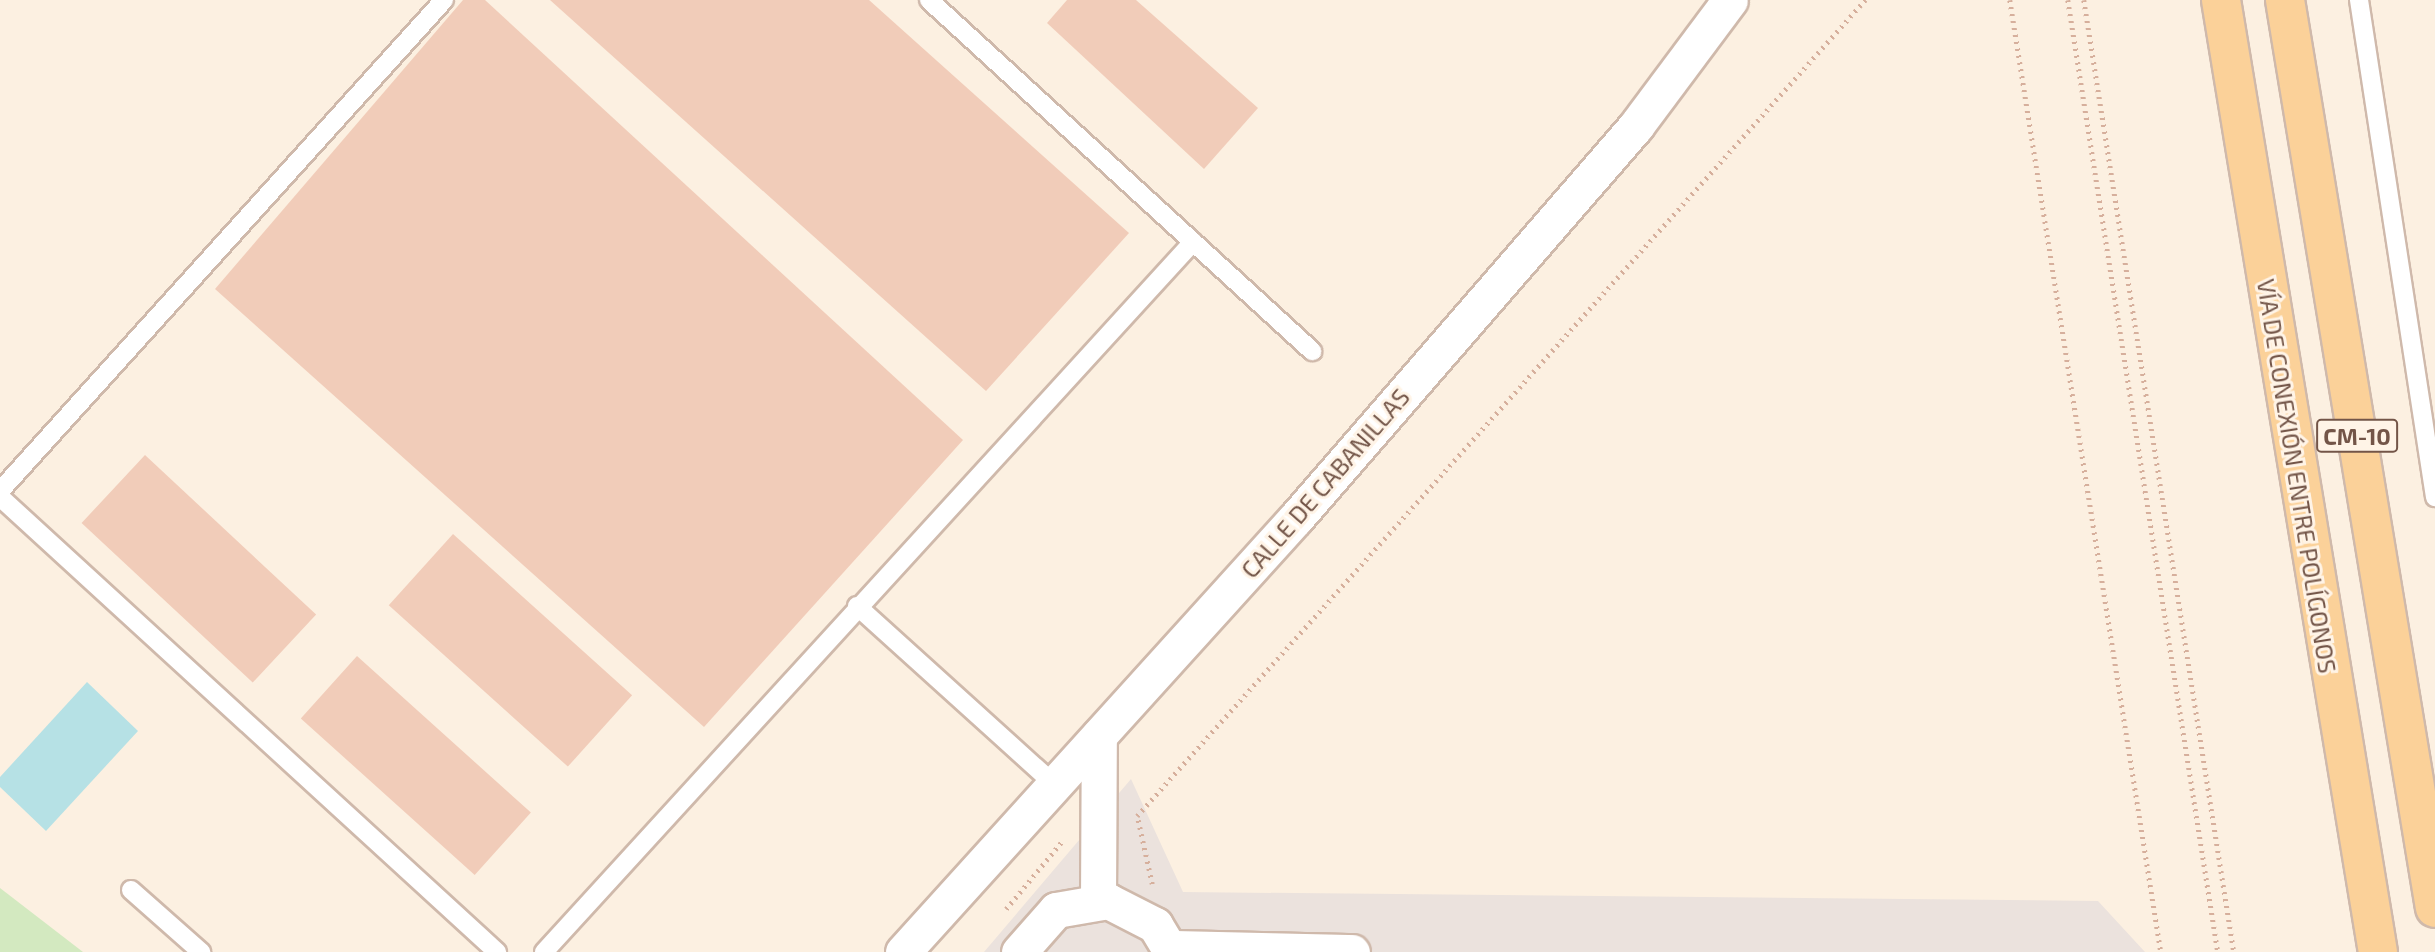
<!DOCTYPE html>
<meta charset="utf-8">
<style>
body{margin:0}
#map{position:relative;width:2435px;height:952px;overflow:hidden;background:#fcf0e1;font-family:"Exo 2",sans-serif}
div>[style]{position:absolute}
.industrial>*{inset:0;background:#ebe2dd}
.green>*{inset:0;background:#d3e9c0}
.water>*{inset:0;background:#b6e1e5}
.building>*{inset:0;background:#f1ccb9;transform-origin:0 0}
.path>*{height:4.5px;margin-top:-2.25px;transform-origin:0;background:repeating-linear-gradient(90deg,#d6af9c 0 2px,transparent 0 7px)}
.roads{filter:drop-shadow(2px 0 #cfb9ab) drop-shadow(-2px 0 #cfb9ab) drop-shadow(0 2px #cfb9ab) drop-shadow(0 -2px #cfb9ab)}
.lane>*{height:18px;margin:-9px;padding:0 9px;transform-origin:9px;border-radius:9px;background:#fff}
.street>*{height:35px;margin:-17.5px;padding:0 17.5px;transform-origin:17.5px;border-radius:17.5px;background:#fff}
.primary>*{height:38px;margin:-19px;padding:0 19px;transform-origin:19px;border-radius:19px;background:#fbd199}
span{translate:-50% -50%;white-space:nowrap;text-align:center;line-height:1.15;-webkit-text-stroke:6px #fff4e7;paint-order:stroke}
.shield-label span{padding:2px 5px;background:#fff4e7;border:2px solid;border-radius:5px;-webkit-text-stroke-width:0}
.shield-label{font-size:23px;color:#735548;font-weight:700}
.street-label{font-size:24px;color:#735548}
</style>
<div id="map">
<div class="industrial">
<div style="clip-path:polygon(1131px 779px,1183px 892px,2098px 901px,2145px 952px,984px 952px)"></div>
</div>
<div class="green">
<div style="clip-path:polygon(0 888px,83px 952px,0 952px)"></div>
</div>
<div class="water">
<div style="clip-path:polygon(87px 682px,138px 731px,46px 831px,0 787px,0 777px)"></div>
</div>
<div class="building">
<div style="clip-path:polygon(463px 0,485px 0,963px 440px,704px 727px,215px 289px)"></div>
<div style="clip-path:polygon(550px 0,869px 0,1129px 233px,986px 391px)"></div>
<div style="clip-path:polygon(1067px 0,1136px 0,1258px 108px,1204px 169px,1047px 23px)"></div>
<div style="left:145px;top:455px;width:234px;height:93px;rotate:43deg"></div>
<div style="left:453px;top:534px;width:241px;height:96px;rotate:42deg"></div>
<div style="left:357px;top:656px;width:234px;height:84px;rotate:42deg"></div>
</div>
<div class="path">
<div style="left:2010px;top:0;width:964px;rotate:80.99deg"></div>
<div style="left:2068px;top:0;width:964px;rotate:81.05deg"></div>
<div style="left:2084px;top:0;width:964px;rotate:81.05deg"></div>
<div style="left:1152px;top:884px;width:70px;rotate:-102.4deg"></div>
<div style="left:1137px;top:816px;width:1094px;rotate:-48.26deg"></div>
<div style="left:1006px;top:909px;width:89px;rotate:-50.4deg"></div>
</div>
<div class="roads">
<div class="lane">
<div style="left:929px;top:0;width:520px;rotate:42.5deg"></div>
<div style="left:2359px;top:0;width:503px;rotate:81.31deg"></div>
<div style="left:0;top:491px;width:662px;rotate:-47.88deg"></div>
<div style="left:0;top:497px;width:674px;rotate:42.47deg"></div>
<div style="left:857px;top:606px;width:267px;rotate:42.1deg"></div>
<div style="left:131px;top:890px;width:94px;rotate:41.5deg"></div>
<div style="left:544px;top:952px;width:962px;rotate:-47.57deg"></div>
</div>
<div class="street">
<div style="left:1098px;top:901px;width:165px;rotate:-89.7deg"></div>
<div style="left:1170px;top:948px;width:182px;rotate:1.3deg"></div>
<div style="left:903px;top:952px;width:585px;rotate:-47.84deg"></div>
<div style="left:1296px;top:518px;width:519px;rotate:-49.06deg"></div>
<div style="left:1636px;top:126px;width:157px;rotate:-53.3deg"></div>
<div style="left:1019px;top:952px;width:56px;rotate:-48.6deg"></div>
<div style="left:1056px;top:910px;width:53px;rotate:-9.8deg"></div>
<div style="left:1108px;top:901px;width:53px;rotate:27.1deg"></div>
<div style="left:1155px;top:925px;width:31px;rotate:59deg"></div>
</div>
<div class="primary">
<div style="left:2221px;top:0;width:965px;rotate:80.64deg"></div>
<div style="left:2285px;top:0;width:920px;rotate:80.62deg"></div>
</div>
</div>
<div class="shield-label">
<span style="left:2357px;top:436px">CM-10</span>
</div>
<div class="street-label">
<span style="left:2297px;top:476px;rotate:81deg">VÍA DE CONEXIÓN ENTRE POLÍGONOS</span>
<span style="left:1325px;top:483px;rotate:-49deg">CALLE DE CABANILLAS</span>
</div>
</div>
